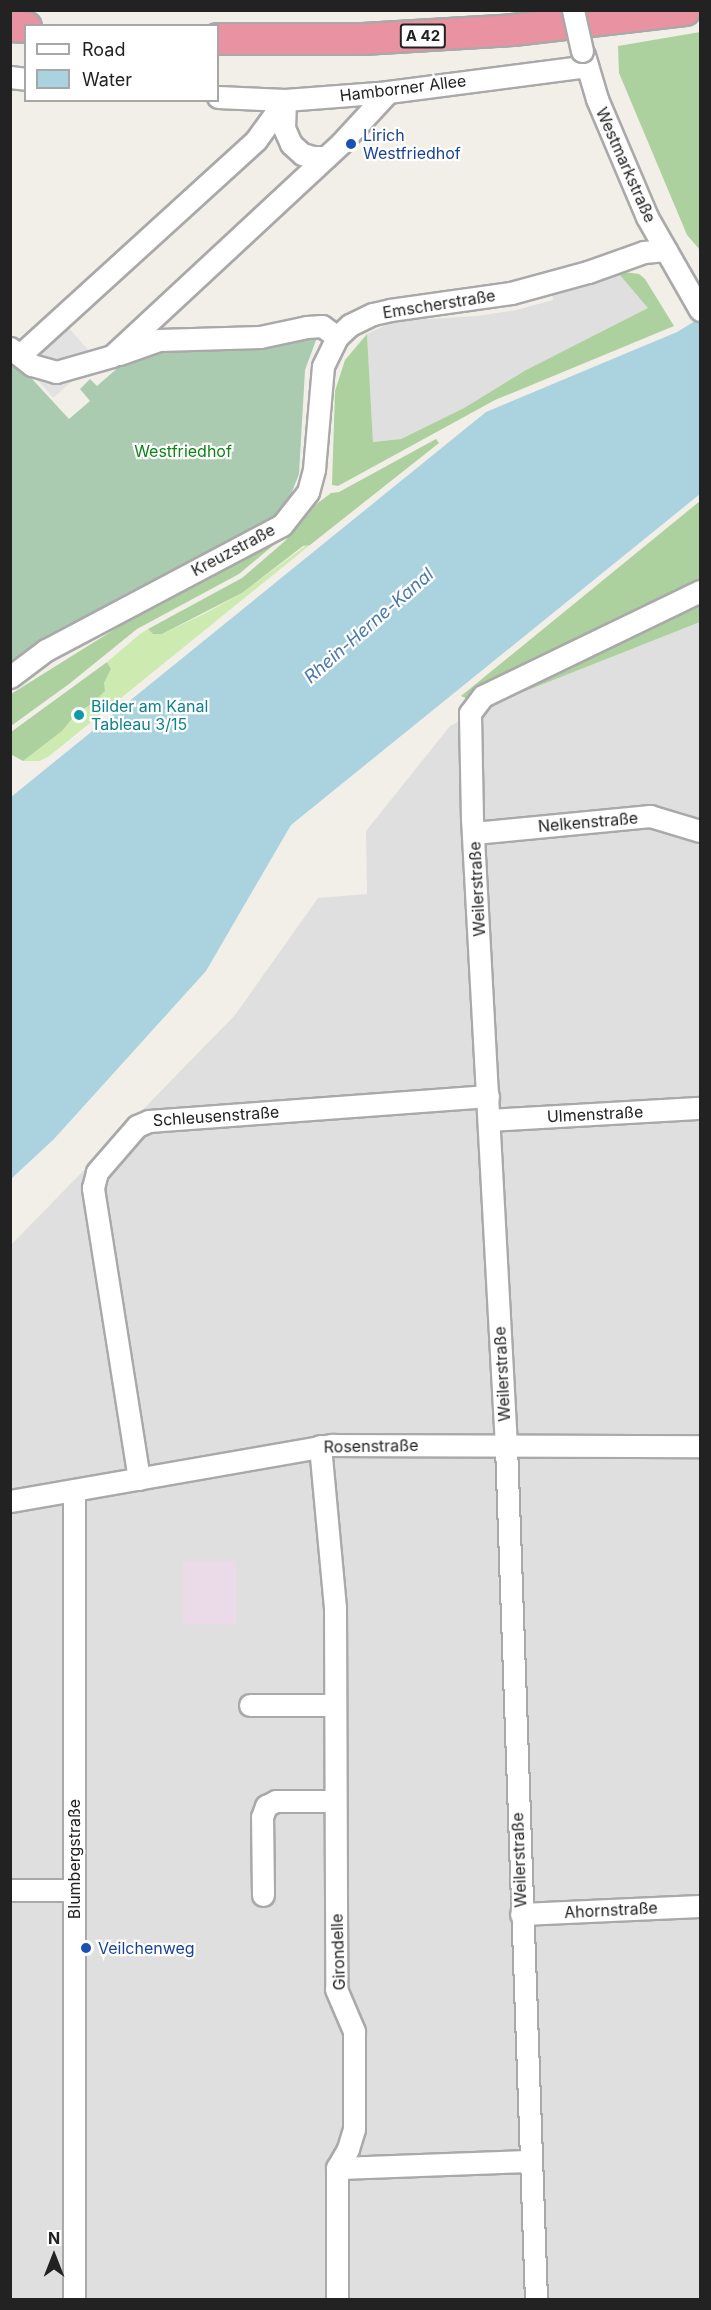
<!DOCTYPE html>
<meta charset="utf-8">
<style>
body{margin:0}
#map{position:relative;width:711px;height:2310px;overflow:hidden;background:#f2efe9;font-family:Inter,sans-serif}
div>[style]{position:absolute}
.residential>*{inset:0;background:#e0dfdf}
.industrial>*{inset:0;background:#ebdbe8;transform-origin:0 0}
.grass>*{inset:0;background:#cdebb0}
.forest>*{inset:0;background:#add19e}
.cemetery>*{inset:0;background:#aacbaf}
.parking>*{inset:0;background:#e2e2e2;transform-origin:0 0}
.water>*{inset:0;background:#aad3df}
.roads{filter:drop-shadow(2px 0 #a9a9a9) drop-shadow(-2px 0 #a9a9a9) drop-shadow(0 2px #a9a9a9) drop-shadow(0 -2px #a9a9a9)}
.minor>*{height:21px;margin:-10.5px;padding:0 10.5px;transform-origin:10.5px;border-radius:10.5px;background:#fff}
.highway>*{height:30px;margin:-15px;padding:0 15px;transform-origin:15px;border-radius:15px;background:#e892a2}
.bridges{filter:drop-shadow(2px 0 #a9a9a9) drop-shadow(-2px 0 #a9a9a9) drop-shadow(0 2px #a9a9a9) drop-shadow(0 -2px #a9a9a9)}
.minor-bridge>*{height:21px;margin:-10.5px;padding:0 10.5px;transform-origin:10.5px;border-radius:10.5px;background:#fff}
.dots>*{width:16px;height:16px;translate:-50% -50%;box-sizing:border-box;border:3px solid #fff;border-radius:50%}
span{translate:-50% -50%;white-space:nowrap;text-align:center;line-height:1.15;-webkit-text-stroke:4.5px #fff;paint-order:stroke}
.shield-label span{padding:2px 4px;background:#fff;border:2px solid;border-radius:4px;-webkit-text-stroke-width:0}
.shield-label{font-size:15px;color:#222;font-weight:700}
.street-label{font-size:16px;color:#222}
.transit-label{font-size:16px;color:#164399}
.left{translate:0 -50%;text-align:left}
.park-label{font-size:16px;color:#0c8416}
.culture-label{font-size:16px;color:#0d838f}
.water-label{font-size:18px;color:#4a7aab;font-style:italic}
.frame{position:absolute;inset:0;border:12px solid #222;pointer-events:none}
.legend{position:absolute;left:24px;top:24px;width:195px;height:78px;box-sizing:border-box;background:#fff;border:2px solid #a7a7a7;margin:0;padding:8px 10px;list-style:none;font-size:18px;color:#222}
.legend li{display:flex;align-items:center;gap:12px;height:30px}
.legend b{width:30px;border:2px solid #a7a7a7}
.north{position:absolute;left:24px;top:2226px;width:60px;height:60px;-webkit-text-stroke:4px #fff;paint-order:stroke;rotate:0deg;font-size:16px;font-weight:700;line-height:24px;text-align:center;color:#222}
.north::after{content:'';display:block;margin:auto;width:21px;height:27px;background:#222;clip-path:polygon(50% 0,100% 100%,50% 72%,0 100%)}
</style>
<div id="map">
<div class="residential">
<div style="clip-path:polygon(619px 274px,649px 308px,526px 370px,464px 408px,401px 439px,373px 442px,367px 334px,395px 321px,477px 316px,516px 310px,553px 300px,552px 294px)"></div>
<div style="clip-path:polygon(700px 622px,700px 2299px,11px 2300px,11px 1245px,235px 1015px,318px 898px,367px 894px,366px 831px,450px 726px,485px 707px)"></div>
</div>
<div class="industrial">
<div style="left:183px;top:1561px;width:53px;height:63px"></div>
</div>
<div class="grass">
<div style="clip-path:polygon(308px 544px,310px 545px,48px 757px,39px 761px,23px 761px,62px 731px,77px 713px,90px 705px,104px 691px,104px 683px,111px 669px,107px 662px,140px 634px,148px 629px,153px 634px,162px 634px,206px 613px,242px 593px)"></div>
</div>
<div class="forest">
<div style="clip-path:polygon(700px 32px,700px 250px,687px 235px,619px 73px,618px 46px)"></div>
<div style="clip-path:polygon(624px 272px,639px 274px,645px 279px,674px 326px,495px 400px,338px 486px,332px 485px,335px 391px,345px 360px,367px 334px,373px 442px,401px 439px,464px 408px,526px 370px,648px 308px,619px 274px)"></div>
<div style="clip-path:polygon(436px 439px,439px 443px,310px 545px,303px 546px,242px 593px,162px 634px,153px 634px,148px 629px,242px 578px,285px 541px,314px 506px,331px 493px,339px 492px)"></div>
<div style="clip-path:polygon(700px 501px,700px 622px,485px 707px,461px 696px)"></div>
<div style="clip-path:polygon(309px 508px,282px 538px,239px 574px,137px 629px,69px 684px,11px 726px,11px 694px)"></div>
<div style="clip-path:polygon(107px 662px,111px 669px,104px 683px,105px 691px,90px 705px,77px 713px,62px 731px,23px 761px,12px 755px,11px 732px)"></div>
</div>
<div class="cemetery">
<div style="clip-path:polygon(319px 332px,305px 370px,299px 474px,289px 499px,275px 515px,165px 578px,133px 590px,100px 608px,11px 668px,10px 355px,69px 419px,90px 401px,80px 389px,90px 379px,97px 386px,129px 358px,153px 347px)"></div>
</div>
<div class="parking">
<div style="left:65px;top:324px;width:47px;height:58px;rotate:48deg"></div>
</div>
<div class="water">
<div style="clip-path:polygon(700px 318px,700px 494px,291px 825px,206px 971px,54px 1139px,11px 1179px,11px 797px,486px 412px,677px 332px)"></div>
</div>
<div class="roads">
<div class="minor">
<div style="left:584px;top:55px;width:46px;rotate:73.5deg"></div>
<div style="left:597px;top:99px;width:128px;rotate:67deg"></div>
<div style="left:647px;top:217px;width:107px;rotate:60.3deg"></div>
<div style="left:10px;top:77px;width:16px;rotate:7deg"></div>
<div style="left:218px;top:97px;width:67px;rotate:2.6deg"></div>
<div style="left:285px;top:100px;width:103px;rotate:-4.4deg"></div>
<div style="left:388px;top:92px;width:201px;rotate:-7.4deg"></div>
<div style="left:285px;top:100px;width:28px;rotate:92deg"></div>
<div style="left:284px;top:128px;width:17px;rotate:66deg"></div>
<div style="left:291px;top:144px;width:15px;rotate:42deg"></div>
<div style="left:302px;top:154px;width:11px;rotate:15deg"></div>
<div style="left:313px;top:157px;width:13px"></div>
<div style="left:10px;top:348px;width:28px;rotate:38deg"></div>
<div style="left:32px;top:365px;width:25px;rotate:16deg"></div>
<div style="left:56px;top:372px;width:58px;rotate:-15.9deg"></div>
<div style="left:112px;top:356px;width:313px;rotate:-42.9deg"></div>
<div style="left:341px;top:143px;width:69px;rotate:-47.3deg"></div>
<div style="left:119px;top:354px;width:42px;rotate:-19.3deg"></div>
<div style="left:159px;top:340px;width:101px;rotate:-1.7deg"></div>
<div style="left:260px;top:337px;width:48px;rotate:-12deg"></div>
<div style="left:307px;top:327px;width:15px;rotate:-4deg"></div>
<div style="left:322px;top:326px;width:19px;rotate:36deg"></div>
<div style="left:20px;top:355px;width:319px;rotate:-42.3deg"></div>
<div style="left:256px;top:140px;width:49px;rotate:-54.1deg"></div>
<div style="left:10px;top:677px;width:45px;rotate:-36.9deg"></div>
<div style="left:46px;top:650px;width:267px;rotate:-27.9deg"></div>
<div style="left:282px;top:525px;width:42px;rotate:-51.8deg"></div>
<div style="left:308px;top:492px;width:24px;rotate:-75deg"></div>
<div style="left:314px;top:469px;width:103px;rotate:-85deg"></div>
<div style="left:323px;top:366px;width:32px;rotate:-64deg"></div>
<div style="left:337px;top:337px;width:18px;rotate:-43deg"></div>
<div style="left:350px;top:325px;width:25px;rotate:-26deg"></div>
<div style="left:373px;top:314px;width:17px;rotate:-13deg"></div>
<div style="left:390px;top:310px;width:122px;rotate:-8deg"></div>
<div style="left:511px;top:293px;width:80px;rotate:-15.3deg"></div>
<div style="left:588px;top:272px;width:59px;rotate:-19.7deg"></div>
<div style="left:644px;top:252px;width:22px;rotate:-5deg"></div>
<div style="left:474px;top:833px;width:177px;rotate:-5.5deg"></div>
<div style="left:650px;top:816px;width:52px;rotate:16.7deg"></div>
<div style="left:490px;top:1120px;width:210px;rotate:-3.3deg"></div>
<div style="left:320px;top:1446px;width:163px;rotate:84.7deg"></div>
<div style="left:335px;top:1608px;width:381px;rotate:89.8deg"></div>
<div style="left:336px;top:1989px;width:46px;rotate:66.8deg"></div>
<div style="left:354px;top:2031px;width:98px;rotate:90deg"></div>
<div style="left:354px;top:2129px;width:21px;rotate:107deg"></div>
<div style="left:348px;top:2149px;width:22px;rotate:120deg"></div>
<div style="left:337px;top:2168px;width:132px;rotate:90deg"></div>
<div style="left:139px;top:1479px;width:295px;rotate:-99deg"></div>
<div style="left:93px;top:1188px;width:16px;rotate:-76deg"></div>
<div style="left:97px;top:1172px;width:61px;rotate:-49deg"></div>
<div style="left:137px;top:1126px;width:13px;rotate:-23deg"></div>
<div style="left:149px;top:1121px;width:340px;rotate:-4.2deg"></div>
<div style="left:74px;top:1491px;width:809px;rotate:90deg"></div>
<div style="left:10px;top:1501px;width:327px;rotate:-9.9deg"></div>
<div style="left:332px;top:1445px;width:368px;rotate:0.2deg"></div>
<div style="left:250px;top:1705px;width:85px"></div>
<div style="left:10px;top:1890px;width:63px"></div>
<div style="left:263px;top:1895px;width:78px;rotate:-90.7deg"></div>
<div style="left:262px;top:1817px;width:12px;rotate:-70deg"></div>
<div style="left:266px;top:1806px;width:11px;rotate:-27deg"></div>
<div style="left:276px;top:1801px;width:59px"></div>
<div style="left:521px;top:1914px;width:179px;rotate:-2.6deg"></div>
<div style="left:337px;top:2168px;width:193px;rotate:-2.1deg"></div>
<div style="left:536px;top:2300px;width:855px;rotate:-92.01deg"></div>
<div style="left:506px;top:1446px;width:628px;rotate:-93.1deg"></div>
<div style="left:472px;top:819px;width:106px;rotate:-91.1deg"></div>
<div style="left:470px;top:713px;width:21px;rotate:-53deg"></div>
<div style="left:483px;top:696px;width:241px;rotate:-25.8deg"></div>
</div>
<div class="highway">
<div style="left:10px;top:26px;width:16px;rotate:4deg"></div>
<div style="left:218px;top:39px;width:145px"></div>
<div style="left:363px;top:39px;width:150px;rotate:-3.4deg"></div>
<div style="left:513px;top:30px;width:173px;rotate:-6.6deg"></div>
</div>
</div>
<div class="bridges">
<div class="minor-bridge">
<div style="left:573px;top:10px;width:42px;rotate:77.6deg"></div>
</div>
</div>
<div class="dots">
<div style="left:351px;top:144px;background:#1a4fb4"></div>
<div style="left:79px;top:715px;background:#0f9aa8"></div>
<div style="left:86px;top:1948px;background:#1a4fb4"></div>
</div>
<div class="shield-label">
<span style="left:423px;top:36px">A 42</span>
</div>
<div class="street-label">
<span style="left:403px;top:88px;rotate:-7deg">Hamborner Allee</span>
<span style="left:626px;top:165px;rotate:66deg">Westmarkstraße</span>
<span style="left:439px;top:304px;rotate:-9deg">Emscherstraße</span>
<span style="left:233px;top:550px;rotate:-28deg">Kreuzstraße</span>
<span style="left:588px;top:822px;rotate:-5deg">Nelkenstraße</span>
<span style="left:477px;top:889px;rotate:-93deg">Weilerstraße</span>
<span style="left:595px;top:1114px;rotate:-3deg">Ulmenstraße</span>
<span style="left:216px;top:1116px;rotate:-4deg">Schleusenstraße</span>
<span style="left:502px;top:1374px;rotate:-93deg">Weilerstraße</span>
<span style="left:371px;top:1446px;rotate:-1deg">Rosenstraße</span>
<span style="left:74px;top:1859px;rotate:-90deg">Blumbergstraße</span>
<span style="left:519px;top:1860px;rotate:-92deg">Weilerstraße</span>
<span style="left:611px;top:1910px;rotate:-3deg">Ahornstraße</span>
<span style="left:338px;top:1952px;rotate:-92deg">Girondelle</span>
</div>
<div class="transit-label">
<span class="left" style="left:363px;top:144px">Lirich<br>Westfriedhof</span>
<span class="left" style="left:98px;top:1948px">Veilchenweg</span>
</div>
<div class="park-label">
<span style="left:183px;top:451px">Westfriedhof</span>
</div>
<div class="culture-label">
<span class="left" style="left:91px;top:715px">Bilder am Kanal<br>Tableau 3/15</span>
</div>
<div class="water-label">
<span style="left:369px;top:626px;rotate:-41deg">Rhein-Herne-Kanal</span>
</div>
<div class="frame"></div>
<ul class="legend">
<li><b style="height:8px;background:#fff"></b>Road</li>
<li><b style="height:16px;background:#aad3df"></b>Water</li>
</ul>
<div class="north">N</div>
</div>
